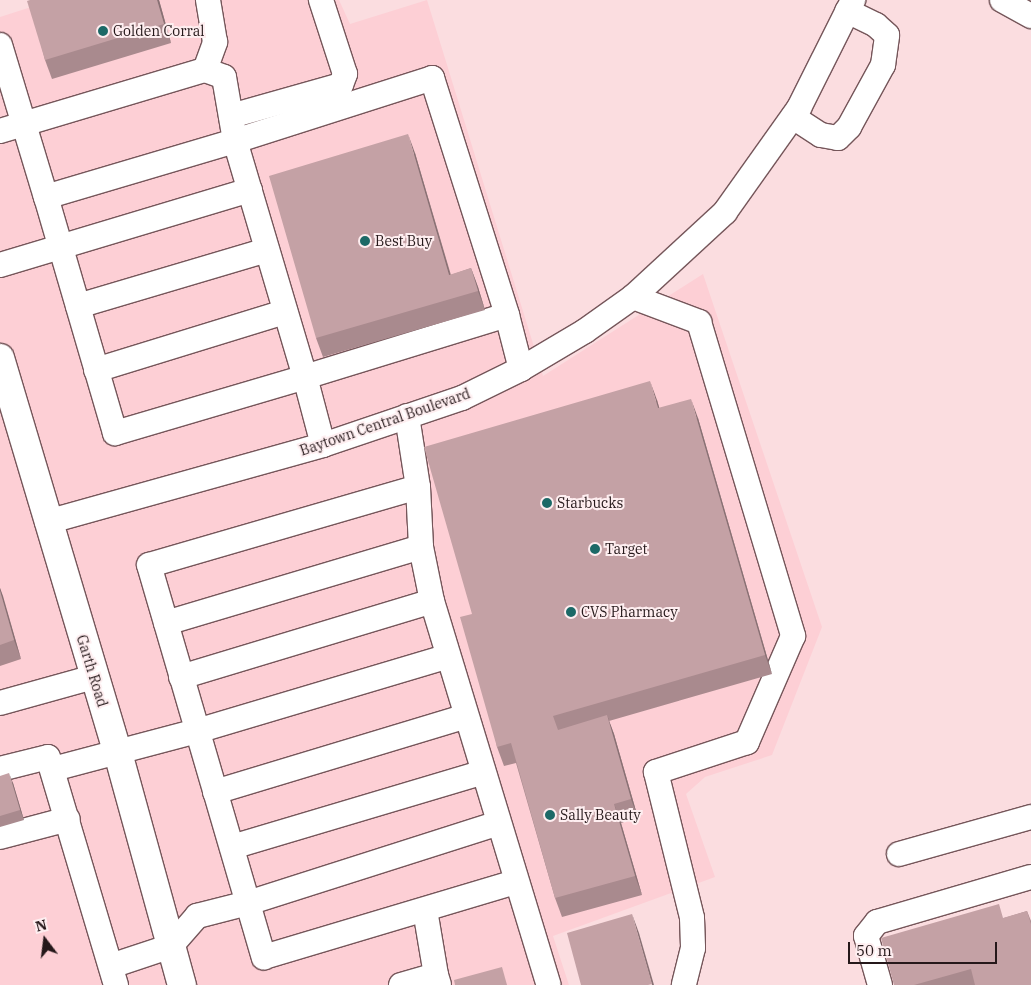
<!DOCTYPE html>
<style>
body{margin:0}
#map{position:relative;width:1031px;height:985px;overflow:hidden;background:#fbdde0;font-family:"IBM Plex Serif",serif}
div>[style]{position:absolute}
.built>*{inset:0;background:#fdcfd5}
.roads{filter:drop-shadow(1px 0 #75565a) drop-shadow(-1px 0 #75565a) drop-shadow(0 1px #75565a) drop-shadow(0 -1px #75565a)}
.minor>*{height:24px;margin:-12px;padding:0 12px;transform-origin:12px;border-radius:12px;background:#fff}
.major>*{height:28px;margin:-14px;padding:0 14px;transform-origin:14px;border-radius:14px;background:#fff}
.wall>*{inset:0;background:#a98a8e}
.shaded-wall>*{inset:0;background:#897174}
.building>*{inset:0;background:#c4a1a5}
.dots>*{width:14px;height:14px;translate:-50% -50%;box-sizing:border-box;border:2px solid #feeef0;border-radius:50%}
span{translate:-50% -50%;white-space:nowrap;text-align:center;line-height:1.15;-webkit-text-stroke:4px #feeef0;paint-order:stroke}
.poi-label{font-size:14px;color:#25181a}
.left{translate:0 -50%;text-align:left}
.street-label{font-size:14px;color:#25181a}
.north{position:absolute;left:20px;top:915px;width:50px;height:50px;-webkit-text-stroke:4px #feeef0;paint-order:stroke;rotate:345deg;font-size:14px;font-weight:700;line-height:20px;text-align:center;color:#25181a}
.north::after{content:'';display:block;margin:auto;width:18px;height:22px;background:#25181a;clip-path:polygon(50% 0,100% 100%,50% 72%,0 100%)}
.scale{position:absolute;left:848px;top:942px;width:149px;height:22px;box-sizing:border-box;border:2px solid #25181a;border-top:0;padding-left:6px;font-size:15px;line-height:18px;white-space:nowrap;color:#25181a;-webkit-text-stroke:4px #feeef0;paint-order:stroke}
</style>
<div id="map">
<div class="built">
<div style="clip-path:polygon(53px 0,339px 0,350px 24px,427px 0,543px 376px,703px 274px,822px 627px,772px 755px,705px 777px,686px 794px,715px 877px,553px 936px,569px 985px,0 985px,0 17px)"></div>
</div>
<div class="roads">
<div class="minor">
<div style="left:1002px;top:0;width:33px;rotate:29deg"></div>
<div style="left:0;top:45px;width:159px;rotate:73.2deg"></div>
<div style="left:205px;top:70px;width:30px;rotate:-70deg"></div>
<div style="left:215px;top:42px;width:43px;rotate:-99.5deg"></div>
<div style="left:231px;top:116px;width:114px;rotate:-15.7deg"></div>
<div style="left:341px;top:85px;width:12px;rotate:-70deg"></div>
<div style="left:345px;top:74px;width:78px;rotate:-108deg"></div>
<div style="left:793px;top:117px;width:33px;rotate:33deg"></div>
<div style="left:821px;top:135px;width:17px;rotate:10deg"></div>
<div style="left:838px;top:138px;width:16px;rotate:-45deg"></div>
<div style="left:849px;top:127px;width:71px;rotate:-61.3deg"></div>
<div style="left:883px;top:65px;width:30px;rotate:-82deg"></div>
<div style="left:887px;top:35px;width:15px;rotate:-138deg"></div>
<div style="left:876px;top:25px;width:32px;rotate:-154deg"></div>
<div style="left:0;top:131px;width:214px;rotate:-16.6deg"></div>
<div style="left:205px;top:70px;width:20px;rotate:20deg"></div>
<div style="left:224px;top:77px;width:65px;rotate:80.2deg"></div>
<div style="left:235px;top:141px;width:207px;rotate:-17.7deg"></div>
<div style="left:432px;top:78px;width:249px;rotate:72.4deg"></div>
<div style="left:507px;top:315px;width:56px;rotate:75.5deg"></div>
<div style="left:0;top:265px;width:261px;rotate:-16.7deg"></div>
<div style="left:633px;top:297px;width:71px;rotate:20.7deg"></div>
<div style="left:699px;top:322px;width:328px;rotate:73.3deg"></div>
<div style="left:793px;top:636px;width:116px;rotate:113.5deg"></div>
<div style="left:747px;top:742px;width:96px;rotate:161.8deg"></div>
<div style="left:656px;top:772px;width:150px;rotate:76.1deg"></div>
<div style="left:692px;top:918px;width:30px;rotate:88deg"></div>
<div style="left:693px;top:948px;width:38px;rotate:104deg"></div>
<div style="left:78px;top:306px;width:197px;rotate:-16.5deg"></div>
<div style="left:96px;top:370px;width:198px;rotate:-17.1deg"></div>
<div style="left:407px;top:416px;width:72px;rotate:81.2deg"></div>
<div style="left:418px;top:487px;width:60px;rotate:87.1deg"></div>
<div style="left:421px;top:547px;width:55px;rotate:78.5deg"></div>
<div style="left:432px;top:601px;width:401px;rotate:73.1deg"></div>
<div style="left:323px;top:445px;width:70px;rotate:-104.8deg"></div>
<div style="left:305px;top:377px;width:246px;rotate:-106.5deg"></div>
<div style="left:235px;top:141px;width:197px;rotate:163.5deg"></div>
<div style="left:46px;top:197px;width:246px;rotate:73.7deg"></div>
<div style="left:115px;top:433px;width:198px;rotate:-16.4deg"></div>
<div style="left:305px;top:377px;width:211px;rotate:-17.1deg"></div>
<div style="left:418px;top:487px;width:280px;rotate:163.8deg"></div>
<div style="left:149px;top:565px;width:409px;rotate:73.7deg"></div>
<div style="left:264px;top:957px;width:263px;rotate:-16.6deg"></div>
<div style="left:47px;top:522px;width:287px;rotate:-15.6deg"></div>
<div style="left:323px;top:445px;width:147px;rotate:-18.7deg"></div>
<div style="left:462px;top:398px;width:66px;rotate:-26.2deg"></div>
<div style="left:521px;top:369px;width:74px;rotate:-30.7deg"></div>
<div style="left:585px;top:331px;width:59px;rotate:-35.3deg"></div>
<div style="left:633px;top:297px;width:125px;rotate:-42.7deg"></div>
<div style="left:725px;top:212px;width:128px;rotate:-54.6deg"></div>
<div style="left:799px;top:108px;width:121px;rotate:-63.4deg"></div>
<div style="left:166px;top:623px;width:266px;rotate:-16.6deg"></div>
<div style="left:181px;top:677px;width:262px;rotate:-16.8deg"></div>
<div style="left:0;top:703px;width:98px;rotate:-15.5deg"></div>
<div style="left:0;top:769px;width:49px;rotate:-14deg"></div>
<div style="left:48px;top:757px;width:238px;rotate:73.4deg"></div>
<div style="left:53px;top:769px;width:149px;rotate:-14.8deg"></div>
<div style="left:197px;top:731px;width:262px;rotate:-16.6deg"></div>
<div style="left:215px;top:792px;width:262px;rotate:-16.8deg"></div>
<div style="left:0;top:837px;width:70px;rotate:-14.8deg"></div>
<div style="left:232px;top:847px;width:262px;rotate:-16.6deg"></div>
<div style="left:899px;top:854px;width:137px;rotate:-15.7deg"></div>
<div style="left:425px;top:910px;width:66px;rotate:80.4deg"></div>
<div style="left:111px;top:966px;width:63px;rotate:-18.4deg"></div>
<div style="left:171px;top:946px;width:40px;rotate:-49deg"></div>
<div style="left:197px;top:916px;width:53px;rotate:-14.3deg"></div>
<div style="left:248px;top:903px;width:262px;rotate:-17.7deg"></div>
<div style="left:401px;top:985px;width:36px;rotate:-16deg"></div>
<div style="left:436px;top:975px;width:10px;rotate:73deg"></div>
<div style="left:880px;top:985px;width:51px;rotate:-105.9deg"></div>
<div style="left:866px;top:936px;width:18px;rotate:-52deg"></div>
<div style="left:877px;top:922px;width:160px;rotate:-16.3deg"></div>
</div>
<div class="major">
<div style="left:0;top:358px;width:412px;rotate:73.4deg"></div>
<div style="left:118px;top:753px;width:241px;rotate:74.6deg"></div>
</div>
</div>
<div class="wall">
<div style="clip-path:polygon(30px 0,159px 0,171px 43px,52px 79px,45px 60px)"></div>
<div style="clip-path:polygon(415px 153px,451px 275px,471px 268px,478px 287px,485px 310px,323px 357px,316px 338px)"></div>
<div style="clip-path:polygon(657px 400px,659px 408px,698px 418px,772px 674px,609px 721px,614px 734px,638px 818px,621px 823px,642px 895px,562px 917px,555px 898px,516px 763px,504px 766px,497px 747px,472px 614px)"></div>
<div style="clip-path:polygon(0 588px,21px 659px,0 666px)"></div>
<div style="clip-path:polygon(0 776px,13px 783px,24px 820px,0 827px)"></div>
<div style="clip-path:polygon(1027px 911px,1031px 921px,1031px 985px,894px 985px,1004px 918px)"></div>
</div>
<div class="shaded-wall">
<div style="clip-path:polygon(157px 0,159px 0,171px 43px,164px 24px)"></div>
<div style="clip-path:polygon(408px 134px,415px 153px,456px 294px,449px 275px)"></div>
<div style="clip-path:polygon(471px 268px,478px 287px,485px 310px,478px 291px)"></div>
<div style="clip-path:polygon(650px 381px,657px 400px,665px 427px,658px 408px)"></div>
<div style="clip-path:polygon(691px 399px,698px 418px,772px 674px,765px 655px)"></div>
<div style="clip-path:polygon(0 588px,3px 596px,21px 659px,14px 640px,0 591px)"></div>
<div style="clip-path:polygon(607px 715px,614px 734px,638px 818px,631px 799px)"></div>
<div style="clip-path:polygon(9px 773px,13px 783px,24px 820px,20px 810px)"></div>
<div style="clip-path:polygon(614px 804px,621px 823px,642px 895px,635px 876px)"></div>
<div style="clip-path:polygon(632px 914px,639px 933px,654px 985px,652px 985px)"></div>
</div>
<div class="building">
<div style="clip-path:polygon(30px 0,157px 0,164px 24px,45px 60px,27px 1px)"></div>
<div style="clip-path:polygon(408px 134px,449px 275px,471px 268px,478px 291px,316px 338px,269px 176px)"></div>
<div style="clip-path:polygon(650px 381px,658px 408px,691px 399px,765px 655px,553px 716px,558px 730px,607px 715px,631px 799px,614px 804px,635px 876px,555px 898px,511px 743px,497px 747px,460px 617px,472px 614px,424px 447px)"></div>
<div style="clip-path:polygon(0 591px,14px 640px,0 645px)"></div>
<div style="clip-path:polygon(9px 773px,20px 810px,0 816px,0 776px)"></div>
<div style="clip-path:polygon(999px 904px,1003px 918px,1027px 911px,1031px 924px,1031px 985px,975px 985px,971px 969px,914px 985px,894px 985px,881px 938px)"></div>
<div style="clip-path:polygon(632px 914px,652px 984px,648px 985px,581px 985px,567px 933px)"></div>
<div style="clip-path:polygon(502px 967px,507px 985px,455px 985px,454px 980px)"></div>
</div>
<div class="dots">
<div style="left:103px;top:31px;background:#1c6967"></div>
<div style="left:365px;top:241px;background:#1c6967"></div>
<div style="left:547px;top:503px;background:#1c6967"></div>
<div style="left:595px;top:549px;background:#1c6967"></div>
<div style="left:571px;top:612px;background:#1c6967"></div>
<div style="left:550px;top:815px;background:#1c6967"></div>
</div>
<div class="poi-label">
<span class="left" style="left:113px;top:31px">Golden Corral</span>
<span class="left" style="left:375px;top:241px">Best Buy</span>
<span class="left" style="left:557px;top:503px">Starbucks</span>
<span class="left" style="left:605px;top:549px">Target</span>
<span class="left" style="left:581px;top:612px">CVS Pharmacy</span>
<span class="left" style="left:560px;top:815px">Sally Beauty</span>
</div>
<div class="street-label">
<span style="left:385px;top:422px;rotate:-19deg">Baytown Central Boulevard</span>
<span style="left:92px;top:671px;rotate:73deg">Garth Road</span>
</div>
<div class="north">N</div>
<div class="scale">50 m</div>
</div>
